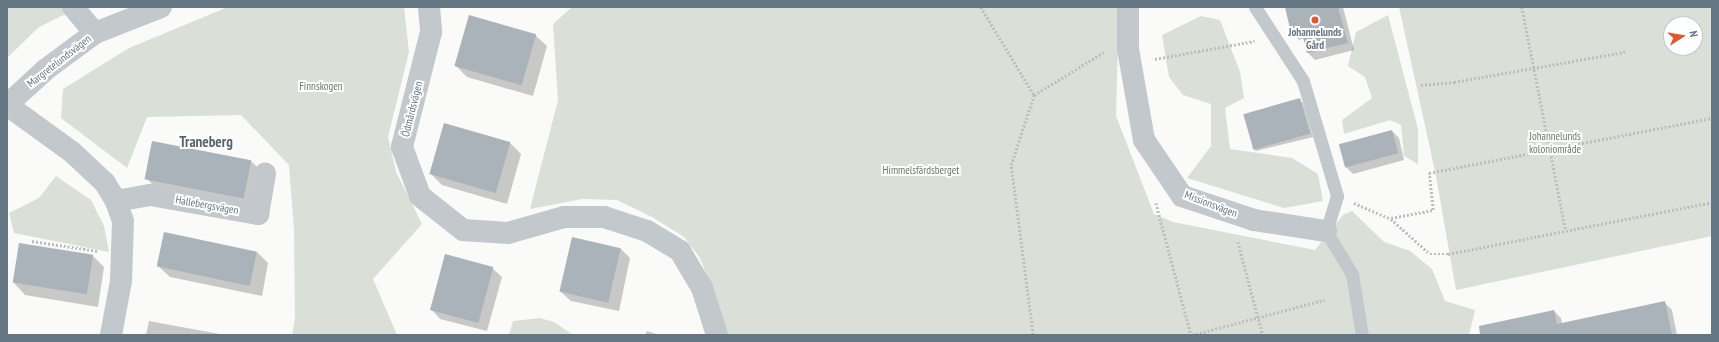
<!DOCTYPE html>
<meta charset="utf-8">
<style>
body{margin:0}
#map{position:relative;width:1719px;height:342px;overflow:hidden;background:#fafaf8;font-family:"PT Sans Narrow",sans-serif}
div>[style]{position:absolute}
.green>*{inset:0;background:#dadfd7}
.shadow>*{inset:0;background:#0003}
.building>*{inset:0;background:#aab3b9;transform-origin:0 0}
.path>*{height:2.5px;margin-top:-1.25px;transform-origin:0;background:repeating-linear-gradient(90deg,#bbbfc2 0 2px,transparent 0 4px)}
.lane>*{height:13px;margin:-6.5px;padding:0 6.5px;transform-origin:6.5px;border-radius:6.5px;background:#c3c8cc}
.street>*{height:22px;margin:-11px;padding:0 11px;transform-origin:11px;border-radius:11px;background:#c3c8cc}
.dots>*{width:11px;height:11px;translate:-50% -50%;box-sizing:border-box;border:2px solid #fff;border-radius:50%}
span{translate:-50% -50%;white-space:nowrap;text-align:center;line-height:1.15;-webkit-text-stroke:4px #fff;paint-order:stroke}
.poi-label{font-size:11px;color:#657683;font-weight:700}
.street-label{font-size:11px;color:#657683}
.park-label{font-size:11px;color:#687a64}
.district-label{font-size:15px;color:#57646e;font-weight:700}
.frame{position:absolute;inset:0;border:8px solid #657683;pointer-events:none}
.north{position:absolute;left:1663px;top:16px;width:40px;height:40px;box-sizing:border-box;background:#fff;border:1px solid #c1c8cd;border-radius:50%;rotate:78deg;font-size:11px;font-weight:700;line-height:16px;text-align:center;color:#657683}
.north::after{content:'';display:block;margin:auto;width:14px;height:18px;background:#e4572e;clip-path:polygon(50% 0,100% 100%,50% 72%,0 100%)}
</style>
<div id="map">
<div class="green">
<div style="clip-path:polygon(7px 7px,80px 7px,39px 27px,7px 58px)"></div>
<div style="clip-path:polygon(228px 7px,404px 7px,409px 52px,388px 137px,396px 172px,422px 224px,373px 279px,397px 335px,292px 335px,295px 318px,294px 230px,289px 165px,241px 115px,147px 117px,127px 168px,61px 118px,63px 89px,129px 48px)"></div>
<div style="clip-path:polygon(572px 7px,1119px 7px,1116px 116px,1154px 214px,1173px 222px,1315px 250px,1343px 215px,1352px 211px,1384px 242px,1410px 251px,1432px 269px,1445px 301px,1475px 310px,1469px 335px,726px 335px,717px 300px,700px 258px,684px 237px,652px 217px,617px 200px,582px 199px,530px 209px,558px 100px,553px 24px)"></div>
<div style="clip-path:polygon(evenodd,1399px 7px,1712px 7px,1712px 236px,1456px 290px,1435px 171px,1399px 7px,1671px 24px,1695px 24px,1695px 48px,1671px 48px,1671px 24px)"></div>
<div style="clip-path:polygon(1388px 15px,1418px 129px,1418px 164px,1404px 156px,1401px 125px,1390px 120px,1344px 134px,1342px 120px,1372px 98px,1365px 77px,1348px 66px,1356px 32px)"></div>
<div style="clip-path:polygon(1201px 16px,1220px 20px,1240px 72px,1244px 98px,1225px 108px,1230px 149px,1292px 158px,1318px 174px,1323px 201px,1284px 208px,1187px 178px,1211px 146px,1211px 104px,1183px 95px,1169px 77px,1162px 35px)"></div>
<div style="clip-path:polygon(56px 176px,91px 200px,104px 226px,109px 252px,14px 233px,9px 213px,39px 198px)"></div>
<div style="clip-path:polygon(540px 318px,554px 322px,573px 335px,509px 335px,513px 321px)"></div>
</div>
<div class="shadow">
<div style="clip-path:polygon(1296px 7px,1343px 7px,1354px 50px,1315px 60px,1308px 53px,1304px 38px,1299px 40px,1292px 33px)"></div>
<div style="clip-path:polygon(535px 35px,547px 46px,533px 96px,467px 77px,456px 66px)"></div>
<div style="clip-path:polygon(1299px 100px,1303px 103px,1313px 137px,1256px 151px,1252px 147px)"></div>
<div style="clip-path:polygon(444px 124px,510px 143px,521px 154px,507px 204px,442px 185px,430px 173px)"></div>
<div style="clip-path:polygon(1392px 131px,1399px 138px,1404px 160px,1353px 174px,1346px 167px)"></div>
<div style="clip-path:polygon(153px 142px,251px 161px,262px 172px,256px 208px,158px 190px,146px 178px)"></div>
<div style="clip-path:polygon(573px 238px,621px 249px,630px 258px,619px 311px,571px 301px,561px 292px)"></div>
<div style="clip-path:polygon(20px 244px,93px 256px,104px 267px,98px 307px,25px 295px,14px 283px)"></div>
<div style="clip-path:polygon(257px 252px,268px 263px,262px 296px,170px 277px,158px 266px)"></div>
<div style="clip-path:polygon(492px 268px,502px 277px,487px 331px,440px 319px,431px 309px)"></div>
<div style="clip-path:polygon(1664px 302px,1672px 310px,1677px 335px,1503px 335px,1554px 311px,1561px 318px,1562px 324px)"></div>
<div style="clip-path:polygon(149px 321px,225px 335px,146px 335px)"></div>
<div style="clip-path:polygon(647px 331px,659px 335px,645px 335px)"></div>
</div>
<div class="building">
<div style="clip-path:polygon(1285px 7px,1338px 7px,1348px 43px,1307px 53px,1301px 30px,1291px 33px)"></div>
<div style="left:469px;top:15px;width:70px;height:53px;rotate:16deg"></div>
<div style="left:1300px;top:98px;width:37px;height:59px;rotate:74deg"></div>
<div style="left:444px;top:123px;width:69px;height:53px;rotate:16deg"></div>
<div style="left:1392px;top:130px;width:24px;height:55px;rotate:75deg"></div>
<div style="left:152px;top:141px;width:101px;height:39px;rotate:11deg"></div>
<div style="left:164px;top:232px;width:95px;height:35px;rotate:12deg"></div>
<div style="left:572px;top:237px;width:50px;height:56px;rotate:13deg"></div>
<div style="left:19px;top:243px;width:75px;height:40px;rotate:9deg"></div>
<div style="left:445px;top:254px;width:50px;height:58px;rotate:15deg"></div>
<div style="clip-path:polygon(1665px 301px,1672px 335px,1480px 335px,1479px 326px,1554px 310px,1557px 324px)"></div>
</div>
<div class="path">
<div style="left:981px;top:7px;width:103px;rotate:58.9deg"></div>
<div style="left:1522px;top:7px;width:228px;rotate:78.9deg"></div>
<div style="left:1155px;top:59px;width:101px;rotate:-10.3deg"></div>
<div style="left:1421px;top:85px;width:33px;rotate:-5deg"></div>
<div style="left:1454px;top:82px;width:174px;rotate:-10deg"></div>
<div style="left:1156px;top:203px;width:137px;rotate:75.1deg"></div>
<div style="left:1354px;top:203px;width:40px;rotate:23.4deg"></div>
<div style="left:1391px;top:219px;width:52px;rotate:41.9deg"></div>
<div style="left:1430px;top:254px;width:18px"></div>
<div style="left:1448px;top:254px;width:269px;rotate:-11.1deg"></div>
<div style="left:1391px;top:218px;width:43px;rotate:-10.8deg"></div>
<div style="left:1433px;top:210px;width:37px;rotate:-96deg"></div>
<div style="left:1429px;top:173px;width:288px;rotate:-11deg"></div>
<div style="left:32px;top:241px;width:67px;rotate:8.6deg"></div>
<div style="left:1238px;top:242px;width:96px;rotate:75deg"></div>
<div style="left:1033px;top:335px;width:171px;rotate:-97.4deg"></div>
<div style="left:1011px;top:165px;width:74px;rotate:-71.8deg"></div>
<div style="left:1034px;top:95px;width:82px;rotate:-31.6deg"></div>
<div style="left:1192px;top:335px;width:137px;rotate:-14.9deg"></div>
</div>
<div class="lane">
<div style="left:1255px;top:7px;width:88px;rotate:57deg"></div>
<div style="left:1303px;top:81px;width:120px;rotate:73.5deg"></div>
<div style="left:1337px;top:196px;width:37px;rotate:107deg"></div>
<div style="left:1326px;top:231px;width:50px;rotate:58.8deg"></div>
<div style="left:1352px;top:274px;width:62px;rotate:80.7deg"></div>
</div>
<div class="street">
<div style="left:73px;top:7px;width:34px;rotate:50deg"></div>
<div style="left:429px;top:7px;width:25px;rotate:85deg"></div>
<div style="left:431px;top:32px;width:119px;rotate:104.2deg"></div>
<div style="left:402px;top:147px;width:52px;rotate:69.8deg"></div>
<div style="left:420px;top:196px;width:55px;rotate:38.3deg"></div>
<div style="left:463px;top:230px;width:45px;rotate:3.8deg"></div>
<div style="left:508px;top:233px;width:58px;rotate:-15.9deg"></div>
<div style="left:564px;top:217px;width:40px"></div>
<div style="left:604px;top:217px;width:45px;rotate:18deg"></div>
<div style="left:647px;top:231px;width:39px;rotate:31deg"></div>
<div style="left:680px;top:251px;width:43px;rotate:59.3deg"></div>
<div style="left:702px;top:288px;width:49px;rotate:72.3deg"></div>
<div style="left:1128px;top:7px;width:42px;rotate:90deg"></div>
<div style="left:1128px;top:49px;width:92px;rotate:80deg"></div>
<div style="left:1144px;top:140px;width:68px;rotate:55.8deg"></div>
<div style="left:1182px;top:196px;width:76px;rotate:18.4deg"></div>
<div style="left:1254px;top:220px;width:73px;rotate:8.7deg"></div>
<div style="left:7px;top:105px;width:80px;rotate:35.9deg"></div>
<div style="left:72px;top:152px;width:45px;rotate:43.2deg"></div>
<div style="left:105px;top:183px;width:21px;rotate:59deg"></div>
<div style="left:116px;top:201px;width:21px;rotate:71deg"></div>
<div style="left:123px;top:221px;width:60px;rotate:91.9deg"></div>
<div style="left:121px;top:281px;width:55px;rotate:100.5deg"></div>
<div style="left:7px;top:105px;width:52px;rotate:-42.6deg"></div>
<div style="left:45px;top:70px;width:62px;rotate:-36.5deg"></div>
<div style="left:95px;top:33px;width:71px;rotate:-21.5deg"></div>
<div style="left:116px;top:201px;width:35px;rotate:-10deg"></div>
<div style="left:150px;top:195px;width:110px;rotate:10deg"></div>
<div style="left:258px;top:214px;width:41px;rotate:-80.1deg"></div>
</div>
<div class="dots">
<div style="left:1315px;top:20px;background:#e4572e"></div>
</div>
<div class="poi-label">
<span style="left:1315px;top:39px">Johannelunds<br>Gård</span>
</div>
<div class="street-label">
<span style="left:59px;top:61px;rotate:-38deg">Margretelundsvägen</span>
<span style="left:412px;top:109px;rotate:-76deg">Ödmårdsvägen</span>
<span style="left:1211px;top:204px;rotate:21deg">Missionsvägen</span>
<span style="left:207px;top:205px;rotate:10deg">Hallebergsvägen</span>
</div>
<div class="park-label">
<span style="left:321px;top:86px">Finnskogen</span>
<span style="left:1555px;top:143px">Johannelunds<br>koloniområde</span>
<span style="left:921px;top:170px">Himmelsfärdsberget</span>
</div>
<div class="district-label">
<span style="left:206px;top:142px">Traneberg</span>
</div>
<div class="frame"></div>
<div class="north">N</div>
</div>
